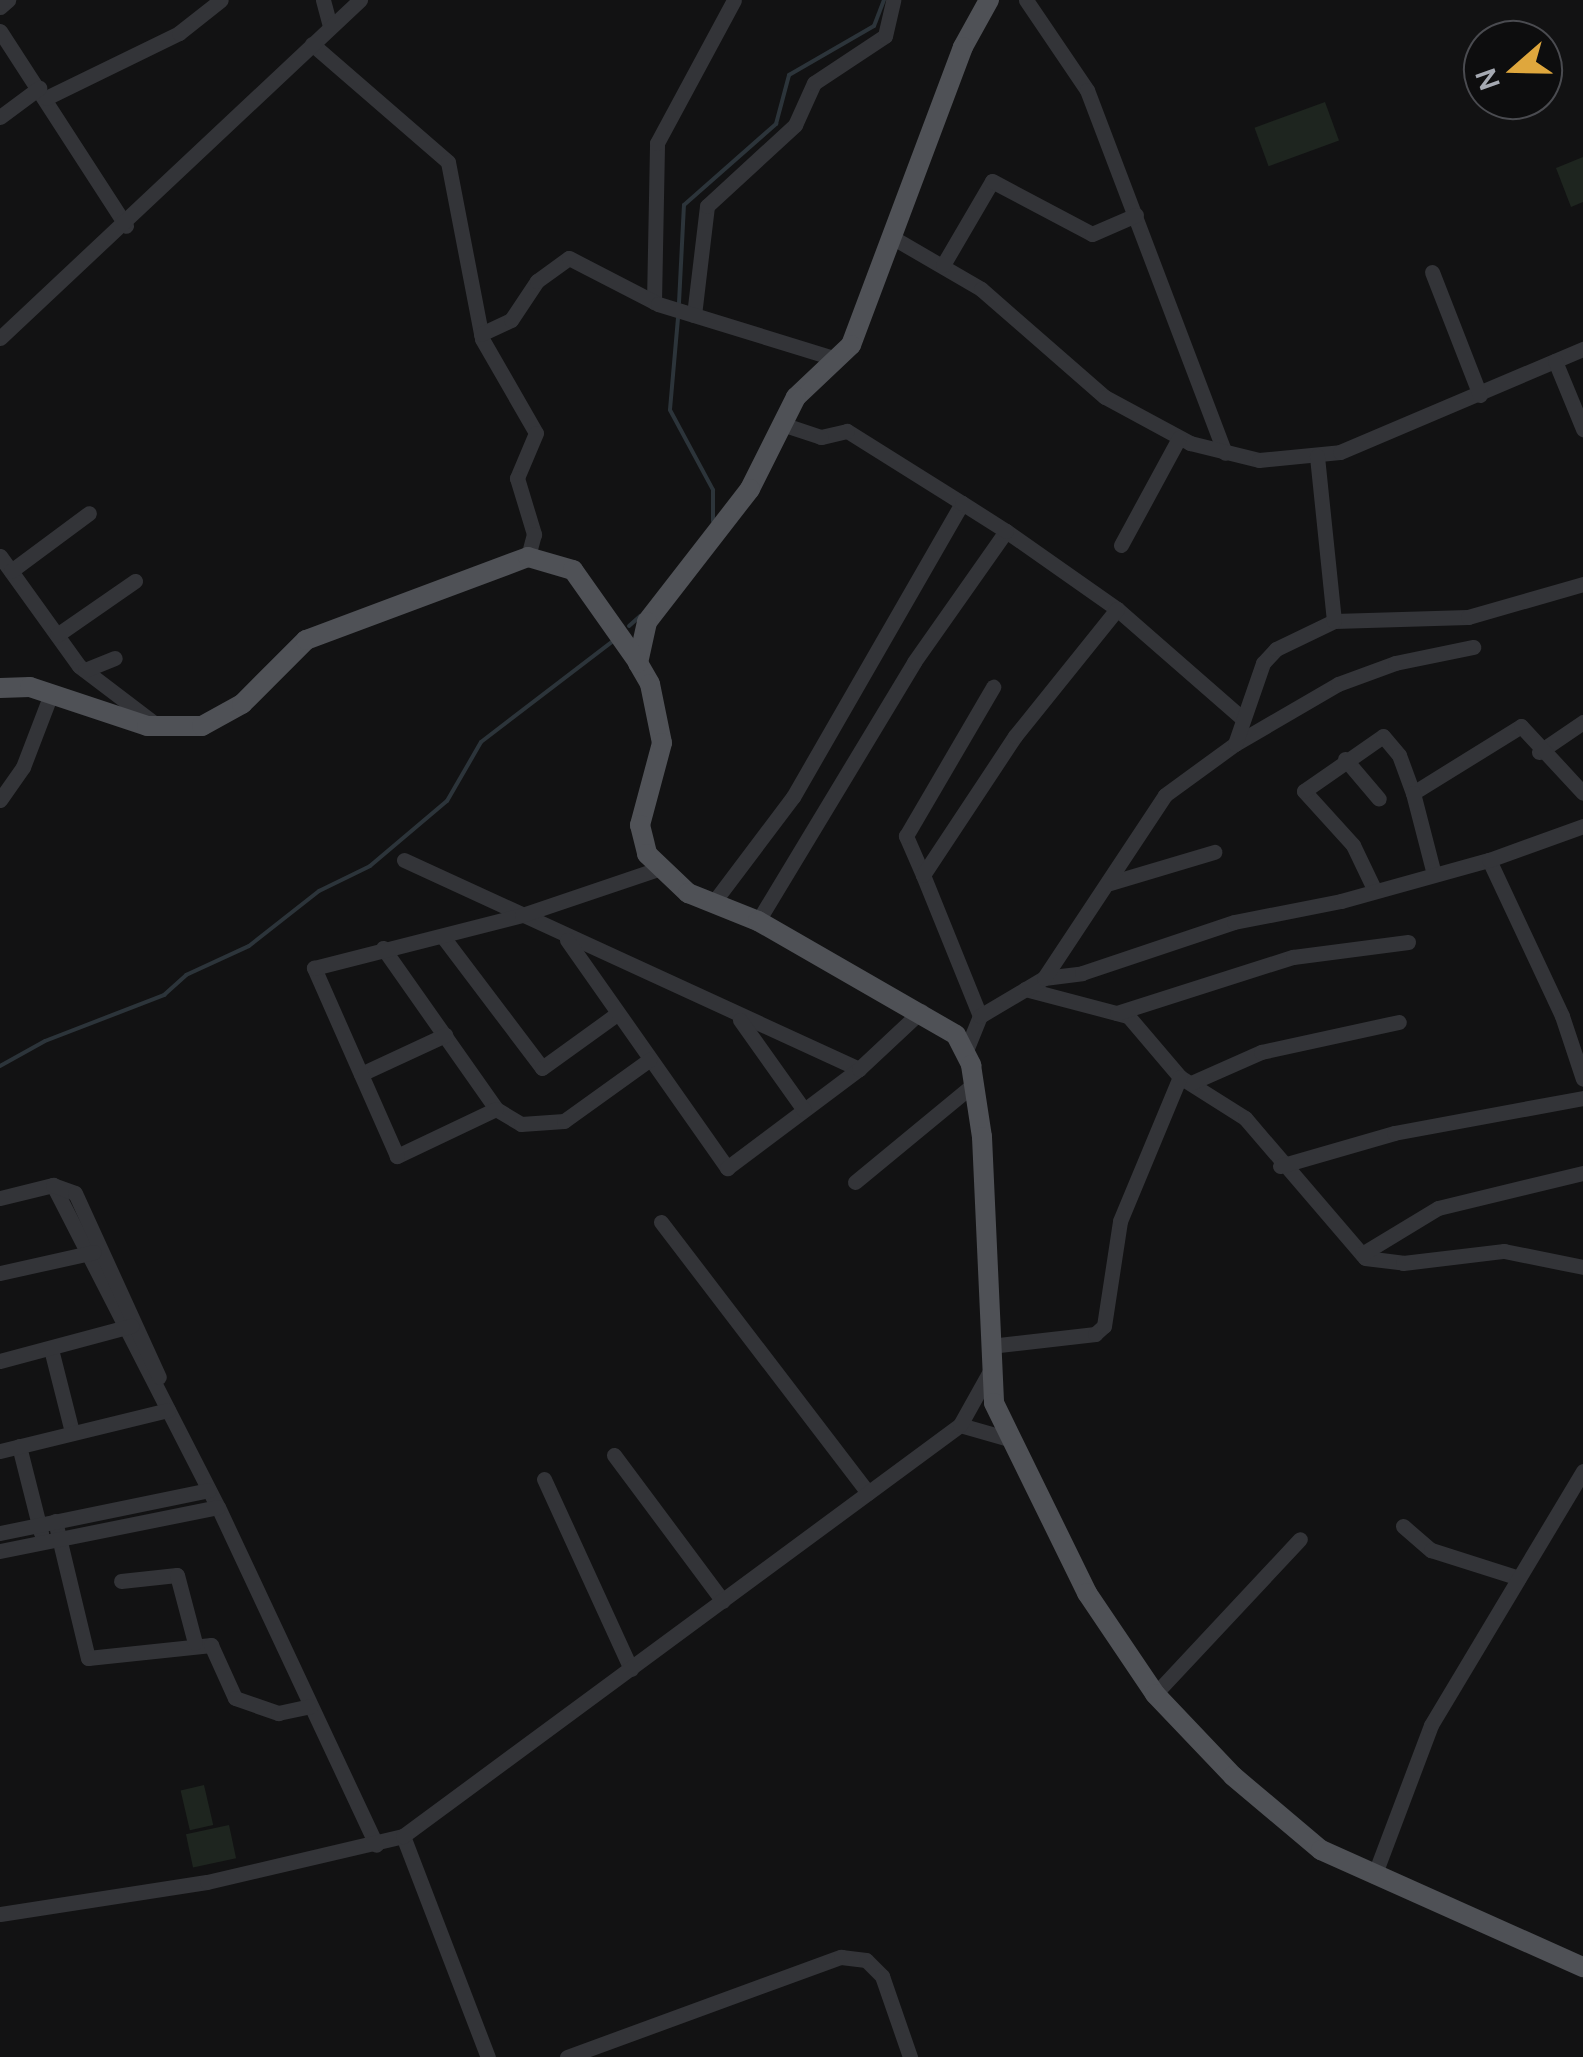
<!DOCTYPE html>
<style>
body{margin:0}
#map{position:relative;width:1583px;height:2057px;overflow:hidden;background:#121213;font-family:Manrope,sans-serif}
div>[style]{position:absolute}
.green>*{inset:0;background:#1e251f;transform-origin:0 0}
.stream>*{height:4px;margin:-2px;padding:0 2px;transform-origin:2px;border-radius:2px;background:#2c343a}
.minor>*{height:15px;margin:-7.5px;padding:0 7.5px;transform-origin:7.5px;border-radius:7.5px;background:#333438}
.major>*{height:20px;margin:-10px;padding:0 10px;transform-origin:10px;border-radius:10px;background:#4f5156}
span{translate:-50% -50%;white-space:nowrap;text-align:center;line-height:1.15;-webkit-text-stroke:9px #0d0d0e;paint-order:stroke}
.north{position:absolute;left:1463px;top:20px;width:100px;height:100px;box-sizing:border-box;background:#0d0d0e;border:2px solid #4a4b50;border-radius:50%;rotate:250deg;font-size:28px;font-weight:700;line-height:40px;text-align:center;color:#a5a9b2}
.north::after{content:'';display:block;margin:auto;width:35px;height:45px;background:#dfa73d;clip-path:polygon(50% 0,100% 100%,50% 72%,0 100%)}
</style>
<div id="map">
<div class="green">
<div style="left:1325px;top:102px;width:41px;height:75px;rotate:70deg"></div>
<div style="clip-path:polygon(1583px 157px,1583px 202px,1571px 207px,1556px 168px)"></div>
<div style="left:204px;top:1785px;width:41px;height:24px;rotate:77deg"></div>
<div style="left:229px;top:1825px;width:34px;height:44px;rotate:78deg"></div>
</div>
<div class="stream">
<div style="left:679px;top:303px;width:98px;rotate:-87.1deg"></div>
<div style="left:684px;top:205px;width:123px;rotate:-41.4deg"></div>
<div style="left:776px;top:124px;width:51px;rotate:-75.1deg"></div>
<div style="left:789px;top:75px;width:98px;rotate:-30deg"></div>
<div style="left:874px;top:26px;width:28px;rotate:-69deg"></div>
<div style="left:678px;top:318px;width:92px;rotate:95deg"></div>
<div style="left:670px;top:410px;width:91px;rotate:61.7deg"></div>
<div style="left:713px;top:490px;width:31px;rotate:90deg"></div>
<div style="left:629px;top:626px;width:15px;rotate:-42deg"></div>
<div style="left:0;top:1066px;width:51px;rotate:-29.1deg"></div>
<div style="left:45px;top:1041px;width:128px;rotate:-21.1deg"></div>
<div style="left:164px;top:995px;width:30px;rotate:-42deg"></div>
<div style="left:186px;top:975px;width:69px;rotate:-24.7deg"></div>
<div style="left:249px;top:946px;width:89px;rotate:-38.2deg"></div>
<div style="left:319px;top:891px;width:57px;rotate:-26.1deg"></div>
<div style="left:370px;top:866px;width:101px;rotate:-40.2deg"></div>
<div style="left:447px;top:801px;width:68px;rotate:-60deg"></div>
<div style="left:481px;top:742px;width:166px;rotate:-37.4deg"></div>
</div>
<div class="minor">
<div style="left:323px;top:0;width:28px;rotate:75deg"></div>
<div style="left:1026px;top:0;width:109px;rotate:55.9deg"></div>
<div style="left:1087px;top:90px;width:388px;rotate:69.2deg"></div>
<div style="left:0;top:7px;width:11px;rotate:-41deg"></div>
<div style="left:0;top:31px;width:232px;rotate:57.1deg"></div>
<div style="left:312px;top:44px;width:180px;rotate:40.9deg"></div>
<div style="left:448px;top:162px;width:180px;rotate:79.1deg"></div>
<div style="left:482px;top:339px;width:108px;rotate:60.1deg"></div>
<div style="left:536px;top:433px;width:49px;rotate:112.9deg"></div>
<div style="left:517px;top:478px;width:59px;rotate:73.1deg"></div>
<div style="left:534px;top:534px;width:24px;rotate:105deg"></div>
<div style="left:46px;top:98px;width:148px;rotate:-26deg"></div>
<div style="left:179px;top:33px;width:53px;rotate:-38.2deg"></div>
<div style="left:0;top:117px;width:49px;rotate:-36.6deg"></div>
<div style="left:890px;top:236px;width:105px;rotate:30.2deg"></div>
<div style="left:981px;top:289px;width:164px;rotate:41.1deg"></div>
<div style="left:1105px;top:397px;width:97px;rotate:28.4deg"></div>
<div style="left:1190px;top:443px;width:71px;rotate:13.8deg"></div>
<div style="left:1259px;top:460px;width:81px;rotate:-5.6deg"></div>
<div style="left:1340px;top:452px;width:264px;rotate:-23deg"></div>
<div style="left:943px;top:265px;width:97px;rotate:-59.7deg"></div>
<div style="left:992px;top:181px;width:113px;rotate:27.9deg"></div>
<div style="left:1092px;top:234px;width:48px;rotate:-23.4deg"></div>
<div style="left:1432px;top:272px;width:132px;rotate:68.7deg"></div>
<div style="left:654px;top:302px;width:159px;rotate:-88.9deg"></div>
<div style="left:657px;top:143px;width:162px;rotate:-61.7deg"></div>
<div style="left:694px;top:315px;width:110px;rotate:-83.2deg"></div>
<div style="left:707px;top:206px;width:120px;rotate:-42.6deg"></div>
<div style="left:795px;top:125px;width:46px;rotate:-65.7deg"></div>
<div style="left:814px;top:83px;width:85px;rotate:-33.5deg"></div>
<div style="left:885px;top:36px;width:37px;rotate:-77deg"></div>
<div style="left:481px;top:334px;width:33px;rotate:-25deg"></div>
<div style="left:511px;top:320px;width:47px;rotate:-56.3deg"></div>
<div style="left:537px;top:281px;width:39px;rotate:-36deg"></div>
<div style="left:569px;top:258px;width:100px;rotate:27.3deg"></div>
<div style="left:658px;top:304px;width:184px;rotate:17.1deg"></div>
<div style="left:0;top:338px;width:494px;rotate:-43.2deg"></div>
<div style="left:1555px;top:361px;width:74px;rotate:67.6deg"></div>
<div style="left:1006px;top:531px;width:136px;rotate:35.1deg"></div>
<div style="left:1117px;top:609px;width:167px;rotate:41.1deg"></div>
<div style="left:1121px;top:545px;width:122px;rotate:-61.5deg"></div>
<div style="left:0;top:556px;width:135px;rotate:54.3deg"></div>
<div style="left:79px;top:666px;width:99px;rotate:37.2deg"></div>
<div style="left:11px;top:571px;width:97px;rotate:-36.6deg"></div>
<div style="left:1334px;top:621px;width:134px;rotate:-1.7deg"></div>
<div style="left:1468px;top:617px;width:120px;rotate:-16deg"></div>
<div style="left:57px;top:635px;width:95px;rotate:-34.7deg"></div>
<div style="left:85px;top:670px;width:32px;rotate:-22deg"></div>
<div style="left:1235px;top:744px;width:119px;rotate:-30.2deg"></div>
<div style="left:1338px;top:684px;width:61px;rotate:-20.2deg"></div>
<div style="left:1395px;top:663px;width:80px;rotate:-11.6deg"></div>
<div style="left:1539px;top:752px;width:53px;rotate:-34.3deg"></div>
<div style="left:1345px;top:759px;width:52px;rotate:49.6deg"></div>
<div style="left:1413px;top:793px;width:127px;rotate:-31.8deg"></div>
<div style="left:1521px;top:726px;width:91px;rotate:47.2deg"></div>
<div style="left:0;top:800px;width:40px;rotate:-55.1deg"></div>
<div style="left:23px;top:767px;width:78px;rotate:-69deg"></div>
<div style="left:404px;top:860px;width:501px;rotate:24.67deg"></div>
<div style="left:1489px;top:860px;width:172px;rotate:64.9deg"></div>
<div style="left:1562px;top:1016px;width:66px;rotate:71.6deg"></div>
<div style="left:923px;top:875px;width:43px;rotate:-113.6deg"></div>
<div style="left:906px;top:836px;width:173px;rotate:-59.7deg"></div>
<div style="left:1110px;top:883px;width:109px;rotate:-16.6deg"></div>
<div style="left:1375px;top:891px;width:51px;rotate:-115.6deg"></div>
<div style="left:1353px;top:845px;width:73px;rotate:-132.2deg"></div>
<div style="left:1304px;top:791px;width:96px;rotate:-34.8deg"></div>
<div style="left:1383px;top:736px;width:25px;rotate:50deg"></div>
<div style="left:1399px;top:755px;width:40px;rotate:69.8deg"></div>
<div style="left:1413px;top:793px;width:84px;rotate:75.5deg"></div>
<div style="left:713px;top:903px;width:133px;rotate:-53deg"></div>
<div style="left:793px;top:797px;width:339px;rotate:-60.1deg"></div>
<div style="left:962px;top:503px;width:136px;rotate:-147.9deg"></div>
<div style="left:847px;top:431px;width:27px;rotate:167deg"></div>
<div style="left:821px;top:437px;width:41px;rotate:-161.6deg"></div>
<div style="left:758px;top:921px;width:302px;rotate:-58.9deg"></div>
<div style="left:914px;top:662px;width:160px;rotate:-54.9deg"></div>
<div style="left:1006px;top:531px;width:52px;rotate:-147.5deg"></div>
<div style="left:443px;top:937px;width:164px;rotate:52.9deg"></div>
<div style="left:542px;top:1068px;width:92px;rotate:-35.8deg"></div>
<div style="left:567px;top:940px;width:279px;rotate:54.9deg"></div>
<div style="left:727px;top:1168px;width:165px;rotate:-36.9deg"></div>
<div style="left:859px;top:1069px;width:85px;rotate:-43.1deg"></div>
<div style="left:383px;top:948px;width:197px;rotate:54.9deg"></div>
<div style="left:496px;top:1109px;width:29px;rotate:31deg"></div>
<div style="left:521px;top:1124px;width:43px;rotate:-4deg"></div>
<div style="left:564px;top:1121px;width:105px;rotate:-35.7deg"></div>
<div style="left:1044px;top:978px;width:38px;rotate:-7deg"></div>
<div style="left:1082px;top:973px;width:160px;rotate:-18.5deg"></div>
<div style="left:1234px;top:922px;width:109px;rotate:-11.1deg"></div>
<div style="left:1341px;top:901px;width:154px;rotate:-15.5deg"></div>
<div style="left:1489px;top:860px;width:100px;rotate:-19.9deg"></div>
<div style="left:1025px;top:989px;width:106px;rotate:14.7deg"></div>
<div style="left:1128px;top:1016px;width:80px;rotate:49.6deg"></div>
<div style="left:1180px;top:1077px;width:77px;rotate:32.2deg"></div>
<div style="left:1245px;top:1118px;width:184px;rotate:49.4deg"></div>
<div style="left:1365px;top:1258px;width:38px;rotate:7deg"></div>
<div style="left:1403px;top:1263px;width:102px;rotate:-6.8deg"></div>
<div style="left:1504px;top:1251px;width:81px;rotate:11.4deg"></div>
<div style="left:1117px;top:1013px;width:185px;rotate:-17.7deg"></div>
<div style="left:1293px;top:957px;width:116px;rotate:-7.4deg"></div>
<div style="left:980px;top:1016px;width:152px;rotate:-112deg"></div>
<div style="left:923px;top:875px;width:167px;rotate:-56.5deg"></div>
<div style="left:1015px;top:736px;width:163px;rotate:-51.2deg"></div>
<div style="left:740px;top:1020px;width:110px;rotate:54.6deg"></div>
<div style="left:965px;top:1053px;width:40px;rotate:-68deg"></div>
<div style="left:980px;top:1016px;width:74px;rotate:-30.7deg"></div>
<div style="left:1044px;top:978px;width:219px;rotate:-56.5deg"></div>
<div style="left:1165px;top:795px;width:87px;rotate:-36.1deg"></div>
<div style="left:1235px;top:744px;width:86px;rotate:-70.9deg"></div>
<div style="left:1263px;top:663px;width:19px;rotate:-47deg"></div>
<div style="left:1276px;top:649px;width:64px;rotate:-25.8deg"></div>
<div style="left:1334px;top:621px;width:166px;rotate:-95.9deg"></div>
<div style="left:361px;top:1074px;width:93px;rotate:-24.9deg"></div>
<div style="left:1191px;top:1083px;width:77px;rotate:-23.9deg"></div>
<div style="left:1261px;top:1052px;width:141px;rotate:-12.3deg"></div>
<div style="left:496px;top:1109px;width:110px;rotate:154.6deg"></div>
<div style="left:397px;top:1156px;width:206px;rotate:-113.8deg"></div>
<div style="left:314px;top:968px;width:215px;rotate:-14.3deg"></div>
<div style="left:522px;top:915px;width:144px;rotate:-18.7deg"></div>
<div style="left:1280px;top:1166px;width:119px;rotate:-16.1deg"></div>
<div style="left:1394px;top:1133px;width:192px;rotate:-10.5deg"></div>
<div style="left:855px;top:1182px;width:154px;rotate:-39.5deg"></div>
<div style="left:53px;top:1185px;width:362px;rotate:62.9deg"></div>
<div style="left:218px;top:1507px;width:373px;rotate:64.9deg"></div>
<div style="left:0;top:1198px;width:55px;rotate:-13.8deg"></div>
<div style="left:53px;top:1185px;width:23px;rotate:20deg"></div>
<div style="left:75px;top:1193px;width:202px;rotate:65.5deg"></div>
<div style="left:661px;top:1222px;width:341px;rotate:52.6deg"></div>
<div style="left:1362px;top:1254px;width:89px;rotate:-31.2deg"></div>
<div style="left:1438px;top:1208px;width:149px;rotate:-13.6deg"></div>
<div style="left:0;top:1273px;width:96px;rotate:-12.6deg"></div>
<div style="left:990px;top:1346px;width:106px;rotate:-6.5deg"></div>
<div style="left:1095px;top:1334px;width:12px;rotate:-42deg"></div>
<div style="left:1104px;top:1326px;width:106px;rotate:-81.3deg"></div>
<div style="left:1120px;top:1221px;width:156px;rotate:-67.4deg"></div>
<div style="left:51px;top:1349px;width:86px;rotate:75.8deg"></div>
<div style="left:0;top:1361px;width:136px;rotate:-15deg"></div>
<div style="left:960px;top:1425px;width:51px;rotate:15.9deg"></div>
<div style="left:19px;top:1446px;width:90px;rotate:75.8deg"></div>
<div style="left:0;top:1451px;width:173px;rotate:-13.7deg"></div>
<div style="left:614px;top:1455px;width:182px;rotate:53.3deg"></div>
<div style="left:544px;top:1479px;width:209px;rotate:65.4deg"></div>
<div style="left:55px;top:1521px;width:141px;rotate:76.5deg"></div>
<div style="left:88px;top:1658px;width:124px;rotate:-6deg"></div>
<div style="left:211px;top:1645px;width:58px;rotate:65.6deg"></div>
<div style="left:235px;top:1698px;width:46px;rotate:19.2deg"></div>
<div style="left:278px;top:1713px;width:33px;rotate:-12deg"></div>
<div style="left:1403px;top:1526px;width:37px;rotate:41deg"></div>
<div style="left:1431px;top:1550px;width:92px;rotate:17.7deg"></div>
<div style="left:0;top:1533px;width:213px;rotate:-11.6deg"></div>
<div style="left:0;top:1551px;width:222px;rotate:-11.4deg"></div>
<div style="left:121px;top:1581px;width:56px;rotate:-6.1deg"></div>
<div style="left:177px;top:1575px;width:70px;rotate:75.2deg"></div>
<div style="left:1155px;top:1694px;width:212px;rotate:-46.9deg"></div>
<div style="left:403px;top:1836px;width:237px;rotate:69deg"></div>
<div style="left:1374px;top:1876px;width:161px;rotate:-69.3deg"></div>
<div style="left:1431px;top:1725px;width:296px;rotate:-59.1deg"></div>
<div style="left:0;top:1914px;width:209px;rotate:-8.8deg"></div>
<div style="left:207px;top:1882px;width:201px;rotate:-13.2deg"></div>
<div style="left:403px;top:1836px;width:692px;rotate:-36.42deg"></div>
<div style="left:960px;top:1425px;width:62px;rotate:-60.9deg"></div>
<div style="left:567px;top:2057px;width:292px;rotate:-20.1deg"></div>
<div style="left:841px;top:1957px;width:25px;rotate:7deg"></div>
<div style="left:866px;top:1960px;width:23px;rotate:45deg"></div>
<div style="left:882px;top:1976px;width:86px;rotate:70.9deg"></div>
</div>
<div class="major">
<div style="left:989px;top:0;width:54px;rotate:119deg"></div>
<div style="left:963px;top:47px;width:318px;rotate:110.6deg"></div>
<div style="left:851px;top:345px;width:76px;rotate:136.6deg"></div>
<div style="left:796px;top:397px;width:103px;rotate:116.6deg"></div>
<div style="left:750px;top:489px;width:168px;rotate:127.8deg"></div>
<div style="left:647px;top:622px;width:42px;rotate:102.4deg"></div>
<div style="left:638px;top:663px;width:24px;rotate:60deg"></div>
<div style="left:650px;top:684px;width:60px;rotate:78.5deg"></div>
<div style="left:662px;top:743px;width:85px;rotate:105deg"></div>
<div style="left:640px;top:825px;width:30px;rotate:76deg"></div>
<div style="left:647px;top:854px;width:57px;rotate:43.6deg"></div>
<div style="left:688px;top:893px;width:75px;rotate:21.8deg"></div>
<div style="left:758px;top:921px;width:228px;rotate:29.9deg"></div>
<div style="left:956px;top:1035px;width:34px;rotate:63deg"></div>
<div style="left:971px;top:1065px;width:73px;rotate:81.3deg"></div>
<div style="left:982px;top:1137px;width:266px;rotate:87.4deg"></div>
<div style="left:994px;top:1403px;width:212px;rotate:63.9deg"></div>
<div style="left:1087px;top:1593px;width:122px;rotate:56deg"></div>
<div style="left:1155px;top:1694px;width:113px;rotate:46.4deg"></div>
<div style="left:1233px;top:1776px;width:115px;rotate:40.1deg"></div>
<div style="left:1321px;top:1850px;width:287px;rotate:24.1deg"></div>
<div style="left:0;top:688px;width:30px;rotate:-2deg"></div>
<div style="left:30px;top:687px;width:123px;rotate:18.4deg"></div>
<div style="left:147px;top:726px;width:55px"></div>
<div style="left:202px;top:726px;width:46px;rotate:-28.8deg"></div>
<div style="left:242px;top:704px;width:91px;rotate:-45deg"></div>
<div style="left:306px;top:640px;width:237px;rotate:-20.5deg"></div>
<div style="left:528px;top:557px;width:47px;rotate:16.1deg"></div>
<div style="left:573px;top:570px;width:113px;rotate:54.8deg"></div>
</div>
<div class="north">N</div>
</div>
